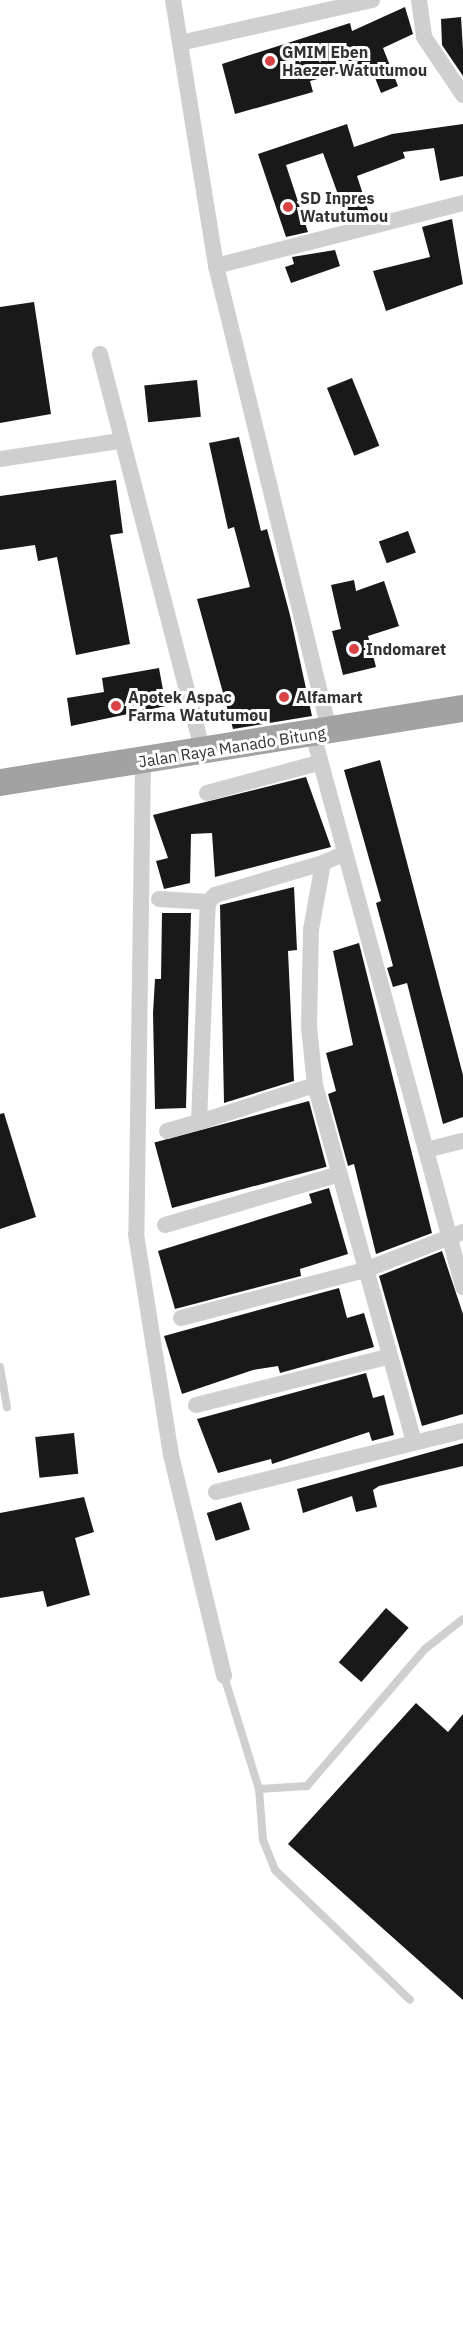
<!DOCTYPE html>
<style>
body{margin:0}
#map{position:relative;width:463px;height:2343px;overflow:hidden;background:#fff;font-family:"IBM Plex Sans",sans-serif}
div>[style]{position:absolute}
.building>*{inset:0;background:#191919;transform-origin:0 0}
.service>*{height:8px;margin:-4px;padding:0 4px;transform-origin:4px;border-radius:4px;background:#cfcfcf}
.minor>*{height:16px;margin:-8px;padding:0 8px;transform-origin:8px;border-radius:8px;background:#cfcfcf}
.trunk>*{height:27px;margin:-13.5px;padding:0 13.5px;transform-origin:13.5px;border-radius:13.5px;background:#a2a2a2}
.dots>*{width:16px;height:16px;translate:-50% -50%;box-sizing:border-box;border:3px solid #fff;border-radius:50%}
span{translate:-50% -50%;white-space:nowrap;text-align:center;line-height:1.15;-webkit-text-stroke:6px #fff;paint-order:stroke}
.poi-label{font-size:16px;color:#323232;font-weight:700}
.left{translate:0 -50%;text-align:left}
.street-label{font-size:16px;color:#323232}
</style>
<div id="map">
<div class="building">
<div style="clip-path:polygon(405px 7px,413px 34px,383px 48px,398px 86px,381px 93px,370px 65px,310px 81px,313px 92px,235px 114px,222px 64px,350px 23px,352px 31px)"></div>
<div style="clip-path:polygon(461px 17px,463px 50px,463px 76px,442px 45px,441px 19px)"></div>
<div style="clip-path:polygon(347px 124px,354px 147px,392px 134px,463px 124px,463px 176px,440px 181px,434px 148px,403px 152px,405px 158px,357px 176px,370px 216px,348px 222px,323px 153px,286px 165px,308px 232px,286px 237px,258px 154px)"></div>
<div style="clip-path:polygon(452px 219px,463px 284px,386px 311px,373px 271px,430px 257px,422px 227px)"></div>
<div style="clip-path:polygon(335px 250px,340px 266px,291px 283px,285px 267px,294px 264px,292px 257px)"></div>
<div style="clip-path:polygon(34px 302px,51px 414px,0 423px,0 307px)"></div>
<div style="left:352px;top:378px;width:73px;height:27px;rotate:68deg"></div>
<div style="left:197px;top:380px;width:37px;height:53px;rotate:84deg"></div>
<div style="clip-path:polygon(239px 437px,261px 531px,267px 529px,290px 615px,312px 716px,233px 729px,197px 599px,250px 587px,234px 527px,228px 529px,209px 443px)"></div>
<div style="clip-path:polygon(116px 480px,123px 533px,110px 535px,130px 644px,76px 655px,57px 557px,38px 561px,35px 545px,0 550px,0 496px)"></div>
<div style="left:408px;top:531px;width:23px;height:31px;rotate:70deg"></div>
<div style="clip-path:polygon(354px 580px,356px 591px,384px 581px,399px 626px,368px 636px,376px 667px,343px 675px,332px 631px,341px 629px,331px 585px)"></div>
<div style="clip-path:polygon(159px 668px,166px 706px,71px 726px,67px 698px,104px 692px,102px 678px)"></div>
<div style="clip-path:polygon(380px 760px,463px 1075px,463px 1117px,443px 1124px,407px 983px,393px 987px,387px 968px,393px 966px,376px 903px,381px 901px,344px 770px)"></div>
<div style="clip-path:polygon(306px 777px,331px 847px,215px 877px,212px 833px,191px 834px,190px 883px,164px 889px,156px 861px,168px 858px,153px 815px)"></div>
<div style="clip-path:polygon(294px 887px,297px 950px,288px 951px,294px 1081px,224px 1103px,220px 905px)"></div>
<div style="clip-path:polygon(162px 913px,191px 913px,186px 1108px,155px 1109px,153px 1013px,155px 979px,161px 979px)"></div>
<div style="clip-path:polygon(359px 943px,432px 1233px,376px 1254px,354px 1164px,348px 1166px,328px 1094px,336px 1091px,326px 1053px,353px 1045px,333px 951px)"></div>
<div style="left:309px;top:1101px;width:68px;height:160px;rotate:75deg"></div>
<div style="clip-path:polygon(4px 1113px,36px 1217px,0 1229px,0 1114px)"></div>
<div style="clip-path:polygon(329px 1188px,348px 1254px,300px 1269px,301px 1276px,175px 1309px,158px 1251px,312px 1203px,309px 1194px)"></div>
<div style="clip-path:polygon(442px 1251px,463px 1314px,463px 1414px,422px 1426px,379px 1276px)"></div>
<div style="clip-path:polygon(339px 1288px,347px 1318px,364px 1313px,374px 1347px,280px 1373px,278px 1366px,253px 1370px,182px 1394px,164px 1336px)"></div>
<div style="clip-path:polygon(366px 1373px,373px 1398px,384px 1395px,394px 1435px,372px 1441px,369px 1432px,272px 1464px,271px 1459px,218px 1473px,197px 1419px)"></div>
<div style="left:74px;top:1433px;width:41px;height:39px;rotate:84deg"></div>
<div style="clip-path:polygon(463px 1443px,463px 1466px,379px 1486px,373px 1490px,377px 1507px,356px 1512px,352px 1496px,303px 1513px,297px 1489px)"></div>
<div style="clip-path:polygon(84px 1497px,94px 1532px,75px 1538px,90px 1595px,47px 1607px,43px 1591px,0 1598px,0 1513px)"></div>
<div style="left:241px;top:1502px;width:29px;height:36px;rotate:72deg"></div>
<div style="left:386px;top:1608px;width:30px;height:72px;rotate:41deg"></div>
<div style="clip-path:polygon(416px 1703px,448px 1732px,463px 1714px,463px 2000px,288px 1844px)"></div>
</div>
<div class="service">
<div style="left:0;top:1367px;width:41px;rotate:80.1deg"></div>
<div style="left:224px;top:1676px;width:118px;rotate:72.8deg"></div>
<div style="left:259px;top:1789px;width:51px;rotate:85.5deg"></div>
<div style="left:263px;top:1840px;width:32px;rotate:68deg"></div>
<div style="left:275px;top:1870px;width:187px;rotate:43.9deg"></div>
<div style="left:259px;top:1789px;width:48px;rotate:-3.6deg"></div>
<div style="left:307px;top:1786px;width:181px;rotate:-49.3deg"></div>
<div style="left:425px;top:1649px;width:48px;rotate:-38.3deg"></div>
</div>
<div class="minor">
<div style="left:173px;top:0;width:269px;rotate:80.8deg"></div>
<div style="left:216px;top:266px;width:479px;rotate:76.3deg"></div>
<div style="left:419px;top:0;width:37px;rotate:82deg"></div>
<div style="left:424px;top:37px;width:70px;rotate:56.1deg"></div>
<div style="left:180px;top:43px;width:197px;rotate:-12.6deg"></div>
<div style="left:216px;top:266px;width:255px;rotate:-14.3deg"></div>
<div style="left:100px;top:354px;width:412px;rotate:75.5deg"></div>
<div style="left:0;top:459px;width:120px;rotate:-8.6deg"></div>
<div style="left:313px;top:734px;width:573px;rotate:74.82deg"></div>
<div style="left:143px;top:761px;width:473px;rotate:90.8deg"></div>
<div style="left:136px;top:1234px;width:224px;rotate:81deg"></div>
<div style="left:171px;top:1455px;width:227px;rotate:76.5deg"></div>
<div style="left:207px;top:793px;width:115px;rotate:-15.1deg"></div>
<div style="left:343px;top:854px;width:22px;rotate:156deg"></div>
<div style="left:323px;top:863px;width:68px;rotate:100.2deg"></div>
<div style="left:311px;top:930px;width:97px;rotate:91.2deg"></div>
<div style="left:309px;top:1027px;width:58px;rotate:84.1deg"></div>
<div style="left:315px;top:1085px;width:370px;rotate:74.5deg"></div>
<div style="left:159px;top:899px;width:49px;rotate:3.5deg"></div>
<div style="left:315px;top:1085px;width:122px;rotate:162.3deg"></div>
<div style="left:199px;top:1122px;width:220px;rotate:-87.7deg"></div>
<div style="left:208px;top:902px;width:10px;rotate:-45deg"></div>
<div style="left:215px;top:895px;width:113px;rotate:-16.5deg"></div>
<div style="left:167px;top:1131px;width:33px;rotate:-16deg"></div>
<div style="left:426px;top:1150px;width:38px;rotate:-14deg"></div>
<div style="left:165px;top:1225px;width:181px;rotate:-16.3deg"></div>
<div style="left:181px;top:1318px;width:190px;rotate:-14.6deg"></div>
<div style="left:365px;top:1270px;width:105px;rotate:-21.2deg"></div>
<div style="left:196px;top:1405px;width:197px;rotate:-14.1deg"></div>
<div style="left:216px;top:1492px;width:254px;rotate:-13.9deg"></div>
</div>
<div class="trunk">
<div style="left:0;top:782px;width:469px;rotate:-9.1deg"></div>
</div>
<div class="dots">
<div style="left:270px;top:61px;background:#d94346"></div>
<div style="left:288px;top:207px;background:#d94346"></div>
<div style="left:354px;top:649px;background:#d94346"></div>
<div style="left:284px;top:697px;background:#d94346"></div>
<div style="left:116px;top:706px;background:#d94346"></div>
</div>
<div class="poi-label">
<span class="left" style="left:282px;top:61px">GMIM Eben<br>Haezer Watutumou</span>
<span class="left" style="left:300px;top:207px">SD Inpres<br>Watutumou</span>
<span class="left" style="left:366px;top:649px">Indomaret</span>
<span class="left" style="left:128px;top:706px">Apotek Aspac<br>Farma Watutumou</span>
<span class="left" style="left:296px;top:697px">Alfamart</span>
</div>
<div class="street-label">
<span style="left:232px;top:747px;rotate:-9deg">Jalan Raya Manado Bitung</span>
</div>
</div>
